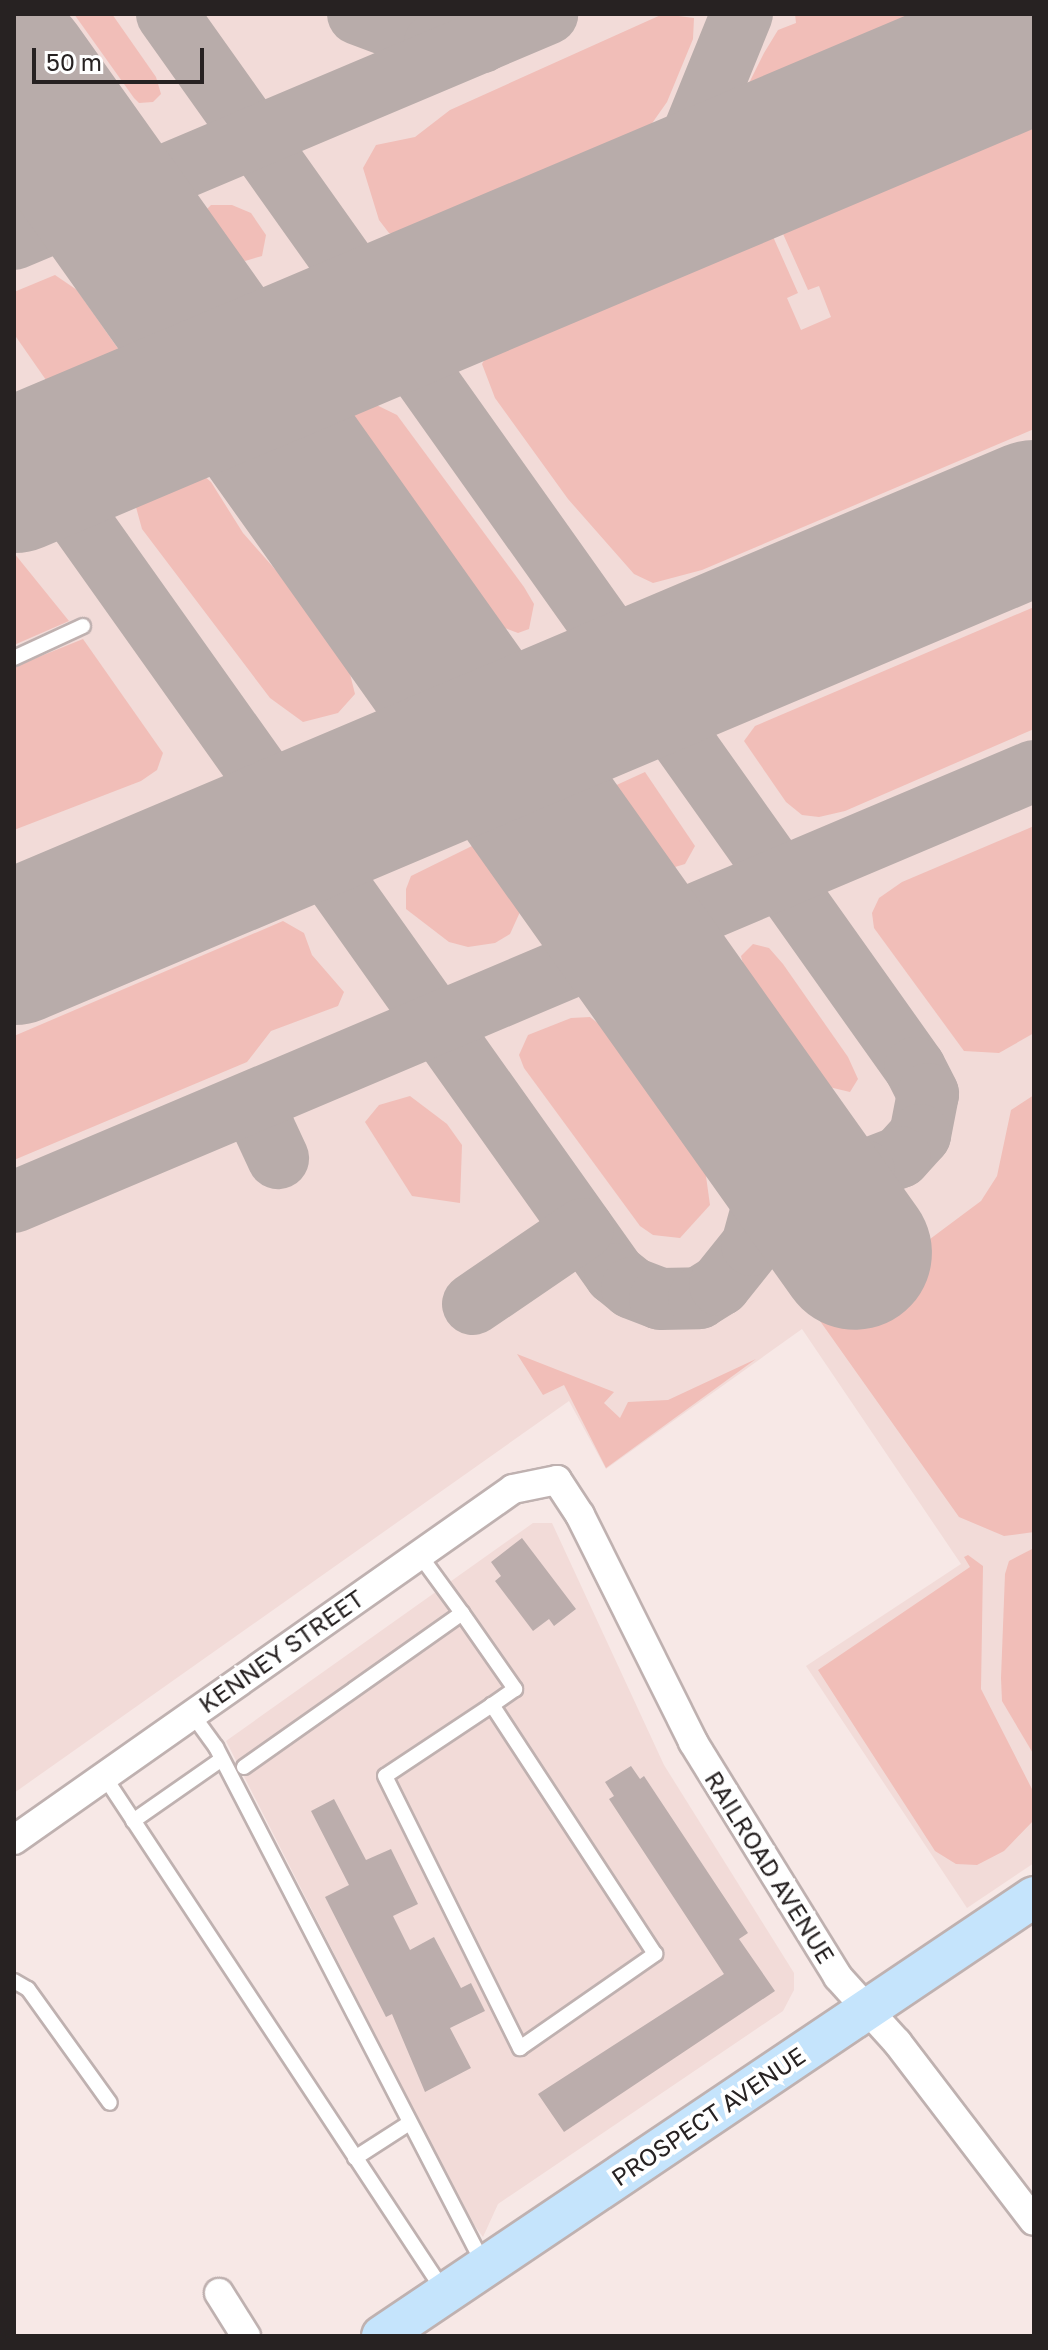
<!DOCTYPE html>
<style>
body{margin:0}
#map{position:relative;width:1048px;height:2350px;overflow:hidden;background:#f7e8e6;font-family:"Golos Text",sans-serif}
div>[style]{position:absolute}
.built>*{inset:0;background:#f2dbd8}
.green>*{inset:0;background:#f1beb8}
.taxiway>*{height:62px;margin:-31px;padding:0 31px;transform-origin:31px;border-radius:31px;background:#b8acaa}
.runway>*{height:154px;margin:-77px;padding:0 77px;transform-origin:77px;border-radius:77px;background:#b8acaa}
.building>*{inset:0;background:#bbadac}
.roads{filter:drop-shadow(2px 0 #bfb1b0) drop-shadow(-2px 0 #bfb1b0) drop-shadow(0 2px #bfb1b0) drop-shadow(0 -2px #bfb1b0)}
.service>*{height:14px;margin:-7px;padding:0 7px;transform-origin:7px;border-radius:7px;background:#fff}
.minor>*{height:28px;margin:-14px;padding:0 14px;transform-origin:14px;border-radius:14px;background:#fff}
.secondary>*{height:40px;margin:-20px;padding:0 20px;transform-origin:20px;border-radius:20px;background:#c5e4fc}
span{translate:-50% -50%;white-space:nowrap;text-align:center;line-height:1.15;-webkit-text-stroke:8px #fff;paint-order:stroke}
.street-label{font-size:24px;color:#272222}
.frame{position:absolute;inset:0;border:16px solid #272222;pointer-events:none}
.scale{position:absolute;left:32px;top:48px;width:172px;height:36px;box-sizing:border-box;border:4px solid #272222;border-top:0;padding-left:10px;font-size:24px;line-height:28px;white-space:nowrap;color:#272222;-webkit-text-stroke:6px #fff;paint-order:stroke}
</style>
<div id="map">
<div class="built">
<div style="clip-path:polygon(14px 14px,1034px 14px,1034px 1863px,967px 1908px,806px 1666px,961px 1564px,802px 1329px,606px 1469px,569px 1401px,14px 1793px)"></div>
<div style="clip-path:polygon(533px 1523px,552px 1523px,664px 1765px,794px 1973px,794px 1990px,783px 2011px,498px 2204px,483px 2237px,467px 2215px,226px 1741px)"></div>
</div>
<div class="green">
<div style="clip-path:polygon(74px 14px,112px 14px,156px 77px,161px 94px,153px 102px,139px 103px,134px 98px)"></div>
<div style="clip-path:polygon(663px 14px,694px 18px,693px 39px,667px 102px,648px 129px,620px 155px,587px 175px,438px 237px,411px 239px,389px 233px,379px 220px,363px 168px,376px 145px,415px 137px,450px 110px)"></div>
<div style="clip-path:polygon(795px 14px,972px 14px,746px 106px,749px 83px,764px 53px,778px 30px,796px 23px)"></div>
<div style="clip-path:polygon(1034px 100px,1034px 429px,702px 570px,653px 583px,634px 574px,568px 499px,495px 398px,482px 364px,490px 349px,502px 335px,568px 296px,763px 214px,798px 293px,787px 298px,801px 330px,831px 317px,819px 286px,808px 290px,772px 209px)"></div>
<div style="clip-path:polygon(211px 205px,232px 205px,251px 213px,266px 235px,262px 256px,245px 261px,213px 238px,200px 216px)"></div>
<div style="clip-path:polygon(55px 275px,77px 290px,126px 360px,123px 369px,80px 387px,46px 380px,14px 334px,14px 292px)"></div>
<div style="clip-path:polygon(358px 396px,397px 415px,524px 587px,534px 604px,529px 629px,518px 633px,505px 628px,358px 433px,346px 414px,345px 402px)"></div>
<div style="clip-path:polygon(180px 466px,194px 467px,211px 482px,243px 533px,289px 585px,348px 666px,355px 694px,338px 713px,303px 722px,270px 698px,142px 529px,134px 500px,140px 488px)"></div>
<div style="clip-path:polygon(14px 553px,69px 621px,14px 645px)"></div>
<div style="clip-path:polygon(1034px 607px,1034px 729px,845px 811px,819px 817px,802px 815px,786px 802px,744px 741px,755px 726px)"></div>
<div style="clip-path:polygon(83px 639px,163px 753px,157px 770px,141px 781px,14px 830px,14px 667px)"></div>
<div style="clip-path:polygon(645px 772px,695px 846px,685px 864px,675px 867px,663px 859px,610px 788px)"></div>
<div style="clip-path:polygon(1034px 826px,1034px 1033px,999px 1053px,964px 1051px,874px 928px,872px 913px,879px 898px,902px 882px)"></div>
<div style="clip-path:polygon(472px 846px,510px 890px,520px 912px,510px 934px,495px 943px,468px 947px,449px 942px,406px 909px,406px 889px,411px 876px)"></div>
<div style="clip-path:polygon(283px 921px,304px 933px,312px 955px,344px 992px,338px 1006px,271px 1031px,247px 1062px,14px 1160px,14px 1036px)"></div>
<div style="clip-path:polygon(753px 944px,769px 948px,783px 964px,848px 1057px,858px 1079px,850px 1092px,829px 1087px,745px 972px,741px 956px)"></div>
<div style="clip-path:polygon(590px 1017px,613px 1035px,705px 1169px,710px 1205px,680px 1238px,653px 1235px,640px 1226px,524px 1068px,519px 1055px,528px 1035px,571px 1018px)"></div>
<div style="clip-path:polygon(1034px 1095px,1034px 1532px,1004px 1536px,959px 1517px,820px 1321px,981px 1201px,997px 1176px,1011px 1110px)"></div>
<div style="clip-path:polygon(410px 1096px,447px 1124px,462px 1145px,460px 1203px,412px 1196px,365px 1122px,379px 1105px)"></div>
<div style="clip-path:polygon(517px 1354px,614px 1392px,604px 1403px,620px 1418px,628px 1402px,668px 1400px,756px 1359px,606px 1468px,564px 1385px,543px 1395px)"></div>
<div style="clip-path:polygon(1034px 1548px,1034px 1755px,1002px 1701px,1001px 1678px,1005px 1574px,1009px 1561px)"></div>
<div style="clip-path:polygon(968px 1555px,983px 1566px,981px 1689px,1034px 1793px,1034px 1820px,1004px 1851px,977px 1865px,956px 1864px,935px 1851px,818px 1670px,970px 1567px,964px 1557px)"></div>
</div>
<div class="taxiway">
<div style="left:167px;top:14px;width:1292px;rotate:54.64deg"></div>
<div style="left:915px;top:1068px;width:29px;rotate:63deg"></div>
<div style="left:928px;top:1094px;width:42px;rotate:101deg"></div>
<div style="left:920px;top:1135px;width:30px;rotate:132deg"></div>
<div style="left:900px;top:1157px;width:39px;rotate:159deg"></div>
<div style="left:864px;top:1171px;width:36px;rotate:-170deg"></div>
<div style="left:829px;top:1165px;width:48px;rotate:-148.6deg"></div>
<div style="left:788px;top:1140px;width:43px;rotate:-139.7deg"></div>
<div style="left:358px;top:14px;width:82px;rotate:20.6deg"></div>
<div style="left:435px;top:43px;width:47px;rotate:-1.2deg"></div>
<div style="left:14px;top:239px;width:579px;rotate:-22.89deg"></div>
<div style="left:393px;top:310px;width:281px;rotate:-23.5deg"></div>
<div style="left:651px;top:198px;width:50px;rotate:-50.6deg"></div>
<div style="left:683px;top:159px;width:157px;rotate:-67.9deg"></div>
<div style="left:14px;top:428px;width:1038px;rotate:54.61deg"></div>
<div style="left:615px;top:1274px;width:22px;rotate:39deg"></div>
<div style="left:632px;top:1288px;width:30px;rotate:21deg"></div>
<div style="left:660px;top:1299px;width:39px;rotate:-1deg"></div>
<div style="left:699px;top:1298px;width:25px;rotate:-32deg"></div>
<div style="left:720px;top:1285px;width:51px;rotate:-51.3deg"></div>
<div style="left:752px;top:1245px;width:46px;rotate:-74.7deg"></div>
<div style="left:764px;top:1201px;width:89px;rotate:-95.8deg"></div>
<div style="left:1029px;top:514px;width:5px;rotate:-22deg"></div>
<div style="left:252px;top:1102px;width:62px;rotate:65.1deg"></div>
<div style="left:14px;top:1202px;width:1107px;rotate:-22.91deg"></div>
<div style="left:473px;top:1304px;width:133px;rotate:-34.3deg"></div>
</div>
<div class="runway">
<div style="left:14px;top:69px;width:1452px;rotate:54.61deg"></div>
<div style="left:14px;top:476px;width:1107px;rotate:-22.91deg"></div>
<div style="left:14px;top:948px;width:1107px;rotate:-22.91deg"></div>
</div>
<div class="building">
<div style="clip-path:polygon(522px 1538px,576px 1609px,554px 1626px,549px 1619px,533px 1631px,495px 1581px,501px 1576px,491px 1562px)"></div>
<div style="clip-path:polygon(631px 1766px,640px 1779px,644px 1776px,748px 1933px,739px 1939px,775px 1991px,564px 2132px,538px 2094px,724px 1974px,609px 1799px,614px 1796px,605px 1782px)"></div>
<div style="clip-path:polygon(334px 1799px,366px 1860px,391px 1849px,418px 1904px,393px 1916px,410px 1950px,434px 1937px,461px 1988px,471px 1983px,485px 2011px,450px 2028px,471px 2068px,425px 2092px,392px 2014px,386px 2017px,325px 1897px,349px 1885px,311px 1811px)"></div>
</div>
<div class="roads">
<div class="service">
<div style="left:14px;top:658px;width:76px;rotate:-24.9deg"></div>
<div style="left:462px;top:1613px;width:93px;rotate:55.1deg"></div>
<div style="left:515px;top:1689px;width:28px;rotate:145deg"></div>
<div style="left:492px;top:1705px;width:128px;rotate:146.4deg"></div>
<div style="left:385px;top:1776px;width:304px;rotate:63.6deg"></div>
<div style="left:520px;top:2048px;width:165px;rotate:-34.8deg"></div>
<div style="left:655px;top:1954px;width:298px;rotate:-123.2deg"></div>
<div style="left:192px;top:1714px;width:41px;rotate:54deg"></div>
<div style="left:216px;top:1747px;width:583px;rotate:62.64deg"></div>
<div style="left:244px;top:1767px;width:267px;rotate:-35.2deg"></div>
<div style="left:462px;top:1613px;width:73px;rotate:-126.1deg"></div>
<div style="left:104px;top:1776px;width:616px;rotate:56.59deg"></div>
<div style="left:133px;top:1821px;width:108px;rotate:-34.9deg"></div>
<div style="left:14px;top:1981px;width:16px;rotate:30deg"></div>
<div style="left:28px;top:1989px;width:140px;rotate:54.3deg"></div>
<div style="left:355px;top:2158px;width:63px;rotate:-32.7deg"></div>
</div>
<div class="minor">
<div style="left:14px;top:1840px;width:610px;rotate:-35.12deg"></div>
<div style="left:513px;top:1489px;width:45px;rotate:-11.6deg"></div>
<div style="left:557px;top:1480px;width:42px;rotate:56.7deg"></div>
<div style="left:580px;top:1515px;width:254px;rotate:63.5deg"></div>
<div style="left:693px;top:1742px;width:276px;rotate:58.3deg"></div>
<div style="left:838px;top:1977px;width:88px;rotate:47.8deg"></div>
<div style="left:897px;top:2042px;width:225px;rotate:52.6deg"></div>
<div style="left:219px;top:2293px;width:51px;rotate:57.9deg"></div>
</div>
<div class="secondary">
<div style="left:382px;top:2336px;width:786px;rotate:-33.95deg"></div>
</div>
</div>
<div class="street-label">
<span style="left:281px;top:1651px;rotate:-35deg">KENNEY STREET</span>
<span style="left:770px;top:1867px;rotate:58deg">RAILROAD AVENUE</span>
<span style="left:708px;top:2116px;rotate:-34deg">PROSPECT AVENUE</span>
</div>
<div class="frame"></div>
<div class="scale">50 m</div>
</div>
